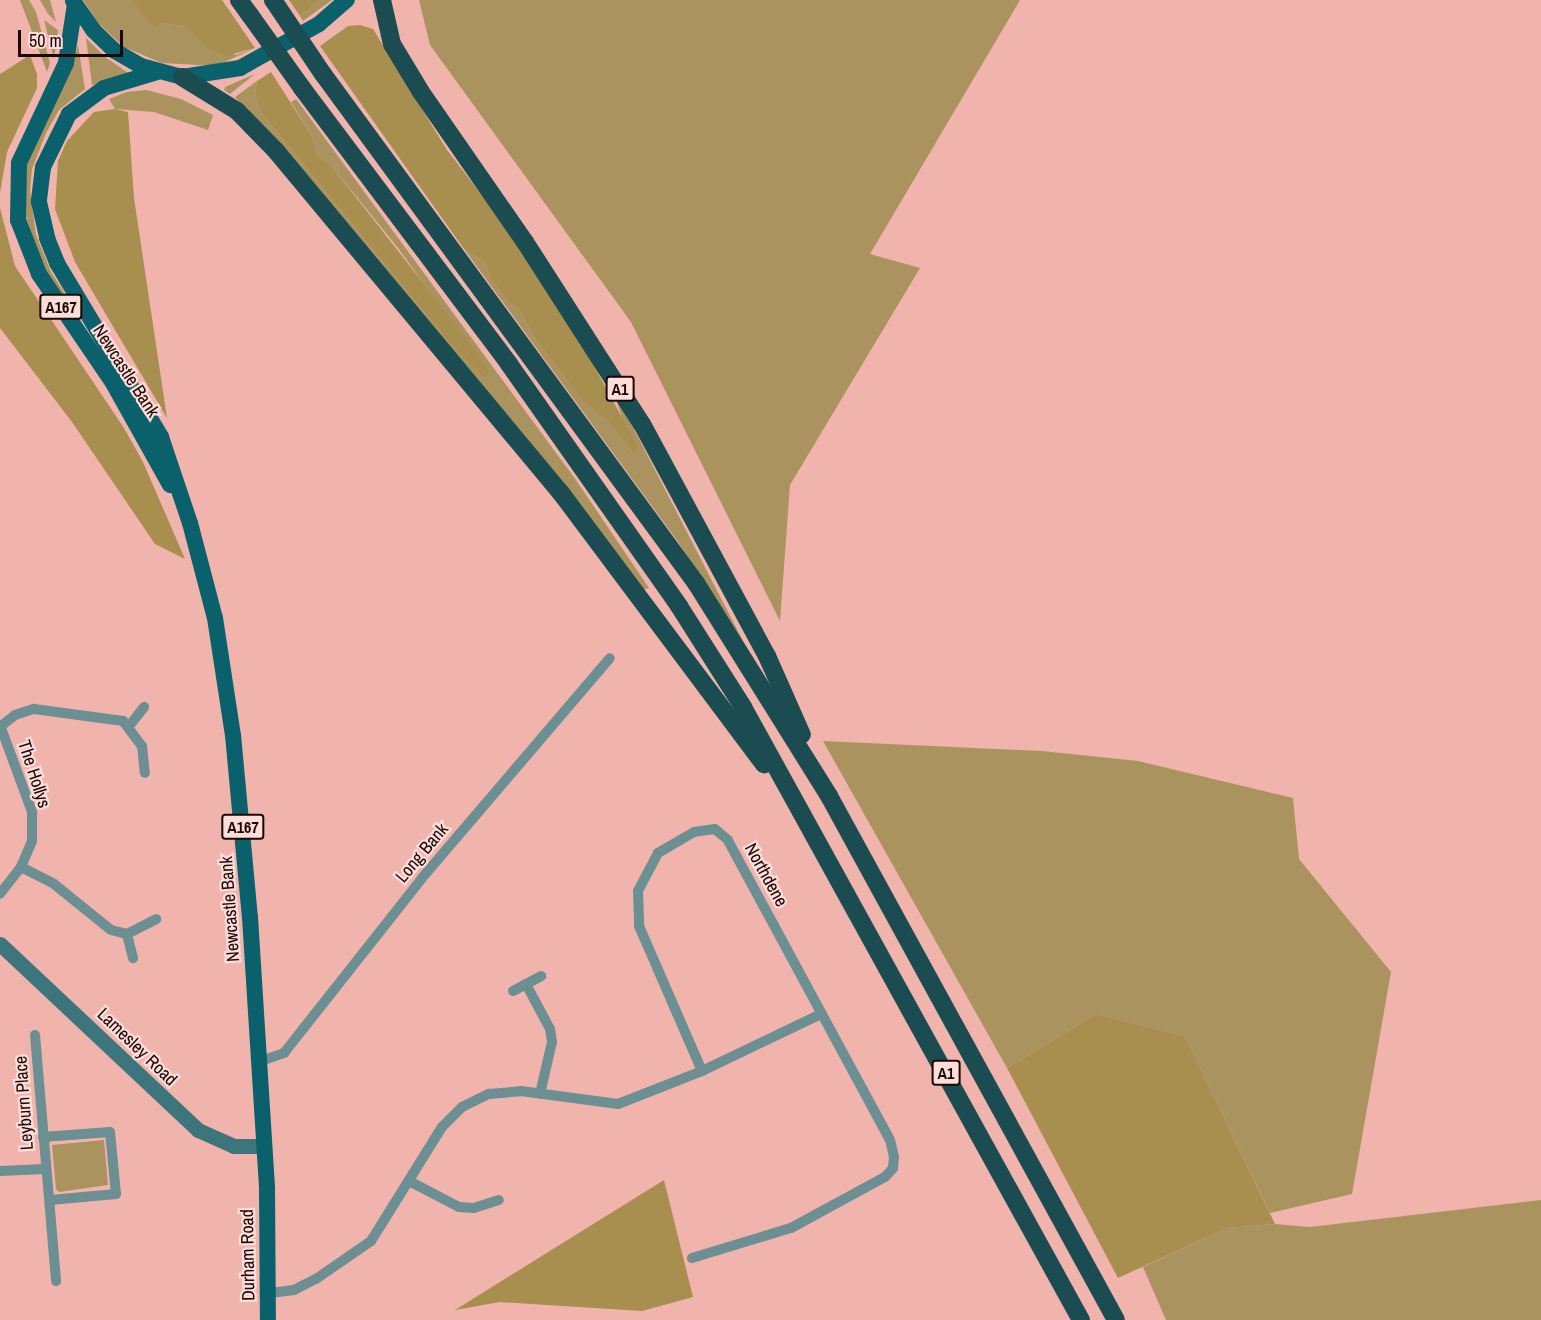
<!DOCTYPE html>
<style>
body{margin:0}
#map{position:relative;width:1541px;height:1320px;overflow:hidden;background:#f0b4ac;font-family:"Archivo Narrow",sans-serif}
div>[style]{position:absolute}
.green>*{inset:0;background:#aa935f}
.forest>*{inset:0;background:#a88e4f}
.street>*{height:10px;margin:-5px;padding:0 5px;transform-origin:5px;border-radius:5px;background:#6c8f94}
.secondary>*{height:15px;margin:-7.5px;padding:0 7.5px;transform-origin:7.5px;border-radius:7.5px;background:#3d757c}
.primary>*{height:16px;margin:-8px;padding:0 8px;transform-origin:8px;border-radius:8px;background:#0a616b}
.highway>*{height:18px;margin:-9px;padding:0 9px;transform-origin:9px;border-radius:9px;background:#1b4c52}
.highway-bridge>*{height:18px;margin:-9px;padding:0 9px;transform-origin:9px;border-radius:9px;background:#1b4c52}
span{translate:-50% -50%;white-space:nowrap;text-align:center;line-height:1.15;-webkit-text-stroke:4.5px #fdddd9;paint-order:stroke}
.shield-label span{padding:2px 4px;background:#fdddd9;border:2px solid;border-radius:4px;-webkit-text-stroke-width:0}
.shield-label{font-size:16px;color:#1b0806;font-weight:700}
.street-label{font-size:18px;color:#1b0806}
.scale{position:absolute;left:18px;top:30px;width:105px;height:27px;box-sizing:border-box;border:3px solid #1b0806;border-top:0;padding-left:8px;font-size:18px;line-height:21px;white-space:nowrap;color:#1b0806;-webkit-text-stroke:4px #fdddd9;paint-order:stroke}
</style>
<div id="map">
<div class="green">
<div style="clip-path:polygon(20px 0,29px 0,36px 12px,50px 63px,47px 72px)"></div>
<div style="clip-path:polygon(40px 0,50px 0,56px 22px,48px 14px)"></div>
<div style="clip-path:polygon(83px 0,131px 0,148px 23px,157px 29px,162px 23px,185px 27px,236px 55px,255px 48px,216px 66px,162px 63px,124px 47px,99px 24px)"></div>
<div style="clip-path:polygon(321px 0,332px 0,303px 21px,300px 16px)"></div>
<div style="clip-path:polygon(419px 0,1020px 0,870px 254px,920px 268px,790px 485px,780px 621px,631px 322px,430px 45px)"></div>
<div style="clip-path:polygon(44px 20px,58px 30px,54px 59px)"></div>
<div style="clip-path:polygon(86px 38px,104px 56px,128px 73px,92px 85px)"></div>
<div style="clip-path:polygon(78px 45px,85px 89px,59px 110px,46px 133px,32px 169px,30px 191px,36px 235px,51px 272px,78px 314px,74px 315px,42px 265px,23px 207px,25px 165px,72px 67px)"></div>
<div style="clip-path:polygon(255px 74px,230px 94px,224px 90px,225px 87px)"></div>
<div style="clip-path:polygon(257px 81px,255px 94px,260px 111px,442px 334px,488px 372px,398px 248px,329px 163px,318px 156px,313px 138px,291px 102px,296px 99px,576px 480px,649px 588px,643px 590px,377px 258px,235px 97px)"></div>
<div style="clip-path:polygon(146px 90px,181px 99px,213px 115px,208px 130px,154px 112px,115px 109px,109px 99px,127px 92px)"></div>
<div style="clip-path:polygon(464px 249px,486px 263px,489px 277px,507px 301px,519px 309px,534px 337px,583px 402px,606px 420px,633px 453px,617px 402px,621px 404px,743px 641px,676px 539px)"></div>
<div style="clip-path:polygon(823px 741px,1042px 751px,1138px 761px,1293px 798px,1299px 859px,1391px 972px,1352px 1194px,1270px 1213px,1185px 1036px,1096px 1014px,1007px 1068px)"></div>
<div style="clip-path:polygon(104px 1140px,108px 1185px,59px 1192px,56px 1189px,52px 1145px)"></div>
<div style="clip-path:polygon(1541px 1200px,1541px 1320px,1166px 1320px,1143px 1267px,1227px 1228px,1275px 1224px,1310px 1227px)"></div>
</div>
<div class="forest">
<div style="clip-path:polygon(131px 0,222px 0,255px 48px,226px 56px,213px 51px,185px 27px,162px 23px,157px 29px,148px 23px)"></div>
<div style="clip-path:polygon(289px 0,321px 0,300px 16px)"></div>
<div style="clip-path:polygon(360px 25px,373px 29px,447px 150px,507px 228px,581px 342px,638px 447px,633px 453px,606px 420px,583px 402px,534px 337px,519px 309px,507px 301px,489px 277px,486px 263px,464px 249px,320px 46px,348px 26px)"></div>
<div style="clip-path:polygon(30px 55px,37px 74px,37px 88px,7px 152px,0 193px,0 74px)"></div>
<div style="clip-path:polygon(271px 72px,313px 138px,318px 156px,329px 163px,469px 341px,489px 372px,484px 377px,442px 334px,260px 111px,255px 94px,257px 81px)"></div>
<div style="clip-path:polygon(115px 109px,128px 112px,134px 198px,167px 418px,75px 262px,55px 209px,58px 161px,67px 141px,94px 112px)"></div>
<div style="clip-path:polygon(0 208px,15px 266px,124px 428px,143px 462px,185px 559px,155px 544px,72px 422px,0 328px)"></div>
<div style="clip-path:polygon(1096px 1014px,1185px 1036px,1275px 1224px,1227px 1228px,1118px 1278px,1007px 1068px)"></div>
<div style="clip-path:polygon(664px 1180px,693px 1297px,642px 1311px,500px 1302px,455px 1310px)"></div>
</div>
<div class="street">
<div style="left:0;top:725px;width:93px;rotate:69.8deg"></div>
<div style="left:32px;top:812px;width:29px;rotate:90deg"></div>
<div style="left:32px;top:841px;width:28px;rotate:113deg"></div>
<div style="left:21px;top:867px;width:34px;rotate:128deg"></div>
<div style="left:130px;top:725px;width:23px;rotate:-52deg"></div>
<div style="left:1px;top:726px;width:18px;rotate:-38deg"></div>
<div style="left:15px;top:715px;width:20px;rotate:-18deg"></div>
<div style="left:34px;top:709px;width:90px;rotate:7.7deg"></div>
<div style="left:123px;top:721px;width:31px;rotate:53deg"></div>
<div style="left:142px;top:746px;width:27px;rotate:84deg"></div>
<div style="left:21px;top:867px;width:37px;rotate:27deg"></div>
<div style="left:54px;top:884px;width:73px;rotate:38.9deg"></div>
<div style="left:111px;top:930px;width:16px;rotate:14deg"></div>
<div style="left:127px;top:934px;width:33px;rotate:-27deg"></div>
<div style="left:127px;top:934px;width:25px;rotate:76deg"></div>
<div style="left:526px;top:984px;width:51px;rotate:61.9deg"></div>
<div style="left:550px;top:1029px;width:13px;rotate:81deg"></div>
<div style="left:552px;top:1042px;width:53px;rotate:103deg"></div>
<div style="left:513px;top:991px;width:32px;rotate:-28deg"></div>
<div style="left:35px;top:1035px;width:247px;rotate:85.1deg"></div>
<div style="left:258px;top:1062px;width:28px;rotate:-19deg"></div>
<div style="left:284px;top:1053px;width:223px;rotate:-51.7deg"></div>
<div style="left:422px;top:878px;width:289px;rotate:-49.5deg"></div>
<div style="left:43px;top:1137px;width:67px;rotate:-4.3deg"></div>
<div style="left:110px;top:1132px;width:62px;rotate:84.5deg"></div>
<div style="left:116px;top:1194px;width:66px;rotate:174.8deg"></div>
<div style="left:0;top:1171px;width:45px;rotate:-2.5deg"></div>
<div style="left:409px;top:1181px;width:56px;rotate:27.5deg"></div>
<div style="left:459px;top:1207px;width:15px;rotate:4deg"></div>
<div style="left:474px;top:1208px;width:26px;rotate:-18deg"></div>
<div style="left:692px;top:1258px;width:103px;rotate:-16.9deg"></div>
<div style="left:791px;top:1228px;width:107px;rotate:-28.5deg"></div>
<div style="left:885px;top:1177px;width:12px;rotate:-48deg"></div>
<div style="left:893px;top:1168px;width:11px;rotate:-85deg"></div>
<div style="left:894px;top:1157px;width:17px;rotate:-103deg"></div>
<div style="left:890px;top:1140px;width:341px;rotate:-118.4deg"></div>
<div style="left:728px;top:840px;width:17px;rotate:-140deg"></div>
<div style="left:715px;top:829px;width:21px;rotate:172deg"></div>
<div style="left:694px;top:832px;width:42px;rotate:149.7deg"></div>
<div style="left:658px;top:853px;width:43px;rotate:117.8deg"></div>
<div style="left:638px;top:891px;width:35px;rotate:88deg"></div>
<div style="left:639px;top:926px;width:158px;rotate:66.5deg"></div>
<div style="left:270px;top:1293px;width:24px;rotate:-7deg"></div>
<div style="left:294px;top:1290px;width:25px;rotate:-27deg"></div>
<div style="left:316px;top:1279px;width:67px;rotate:-34.6deg"></div>
<div style="left:371px;top:1241px;width:134px;rotate:-58.1deg"></div>
<div style="left:442px;top:1127px;width:28px;rotate:-45deg"></div>
<div style="left:462px;top:1107px;width:30px;rotate:-26deg"></div>
<div style="left:489px;top:1094px;width:32px;rotate:-5deg"></div>
<div style="left:521px;top:1091px;width:98px;rotate:7.6deg"></div>
<div style="left:618px;top:1104px;width:90px;rotate:-21.4deg"></div>
<div style="left:702px;top:1071px;width:132px;rotate:-25.6deg"></div>
</div>
<div class="secondary">
<div style="left:0;top:944px;width:272px;rotate:43.2deg"></div>
<div style="left:198px;top:1130px;width:39px;rotate:24deg"></div>
<div style="left:234px;top:1146px;width:29px"></div>
</div>
<div class="primary">
<div style="left:73px;top:1px;width:35px;rotate:55deg"></div>
<div style="left:93px;top:30px;width:30px;rotate:44deg"></div>
<div style="left:115px;top:51px;width:30px;rotate:30deg"></div>
<div style="left:141px;top:66px;width:42px;rotate:15deg"></div>
<div style="left:182px;top:77px;width:59px;rotate:-8.8deg"></div>
<div style="left:240px;top:68px;width:90px;rotate:-29.1deg"></div>
<div style="left:319px;top:24px;width:37px;rotate:-41deg"></div>
<div style="left:75px;top:4px;width:60px;rotate:98.7deg"></div>
<div style="left:66px;top:63px;width:110px;rotate:115.2deg"></div>
<div style="left:19px;top:163px;width:57px;rotate:91deg"></div>
<div style="left:18px;top:220px;width:58px;rotate:68.7deg"></div>
<div style="left:39px;top:274px;width:132px;rotate:55.8deg"></div>
<div style="left:113px;top:383px;width:117px;rotate:60.8deg"></div>
<div style="left:157px;top:72px;width:55px;rotate:163.2deg"></div>
<div style="left:104px;top:88px;width:44px;rotate:143.4deg"></div>
<div style="left:69px;top:114px;width:59px;rotate:116.1deg"></div>
<div style="left:43px;top:167px;width:35px;rotate:97deg"></div>
<div style="left:39px;top:202px;width:37px;rotate:77deg"></div>
<div style="left:47px;top:238px;width:27px;rotate:68deg"></div>
<div style="left:57px;top:263px;width:203px;rotate:59.1deg"></div>
<div style="left:161px;top:437px;width:91px;rotate:71.4deg"></div>
<div style="left:190px;top:523px;width:98px;rotate:75.3deg"></div>
<div style="left:215px;top:618px;width:118px;rotate:81.3deg"></div>
<div style="left:233px;top:735px;width:183px;rotate:84.7deg"></div>
<div style="left:250px;top:917px;width:273px;rotate:86.4deg"></div>
<div style="left:267px;top:1189px;width:131px;rotate:89.6deg"></div>
</div>
<div class="highway">
<div style="left:239px;top:0;width:19px;rotate:54deg"></div>
<div style="left:382px;top:0;width:45px;rotate:77.2deg"></div>
<div style="left:392px;top:44px;width:56px;rotate:58.9deg"></div>
<div style="left:421px;top:92px;width:183px;rotate:55.3deg"></div>
<div style="left:525px;top:242px;width:216px;rotate:57.3deg"></div>
<div style="left:642px;top:424px;width:264px;rotate:61.7deg"></div>
<div style="left:767px;top:656px;width:86px;rotate:66.1deg"></div>
<div style="left:323px;top:74px;width:631px;rotate:53.77deg"></div>
<div style="left:696px;top:583px;width:251px;rotate:58deg"></div>
<div style="left:829px;top:796px;width:597px;rotate:61.29deg"></div>
<div style="left:182px;top:77px;width:65px;rotate:31.7deg"></div>
<div style="left:237px;top:111px;width:56px;rotate:45.7deg"></div>
<div style="left:276px;top:151px;width:445px;rotate:50.2deg"></div>
<div style="left:561px;top:493px;width:339px;rotate:53.2deg"></div>
<div style="left:302px;top:88px;width:345px;rotate:53.1deg"></div>
<div style="left:509px;top:364px;width:296px;rotate:54.9deg"></div>
<div style="left:679px;top:606px;width:120px;rotate:57.6deg"></div>
<div style="left:743px;top:707px;width:700px;rotate:61.13deg"></div>
</div>
<div class="highway-bridge">
<div style="left:273px;top:0;width:89px;rotate:56deg"></div>
<div style="left:250px;top:15px;width:90px;rotate:54.5deg"></div>
</div>
<div class="shield-label">
<span style="left:61px;top:307px">A167</span>
<span style="left:620px;top:389px">A1</span>
<span style="left:243px;top:827px">A167</span>
<span style="left:946px;top:1073px">A1</span>
</div>
<div class="street-label">
<span style="left:126px;top:371px;rotate:57deg">Newcastle Bank</span>
<span style="left:34px;top:774px;rotate:72deg">The Hollys</span>
<span style="left:422px;top:853px;rotate:-50deg">Long Bank</span>
<span style="left:766px;top:875px;rotate:61deg">Northdene</span>
<span style="left:230px;top:909px;rotate:-94deg">Newcastle Bank</span>
<span style="left:137px;top:1047px;rotate:44deg">Lamesley Road</span>
<span style="left:24px;top:1103px;rotate:-94deg">Leyburn Place</span>
<span style="left:248px;top:1255px;rotate:-91deg">Durham Road</span>
</div>
<div class="scale">50 m</div>
</div>
